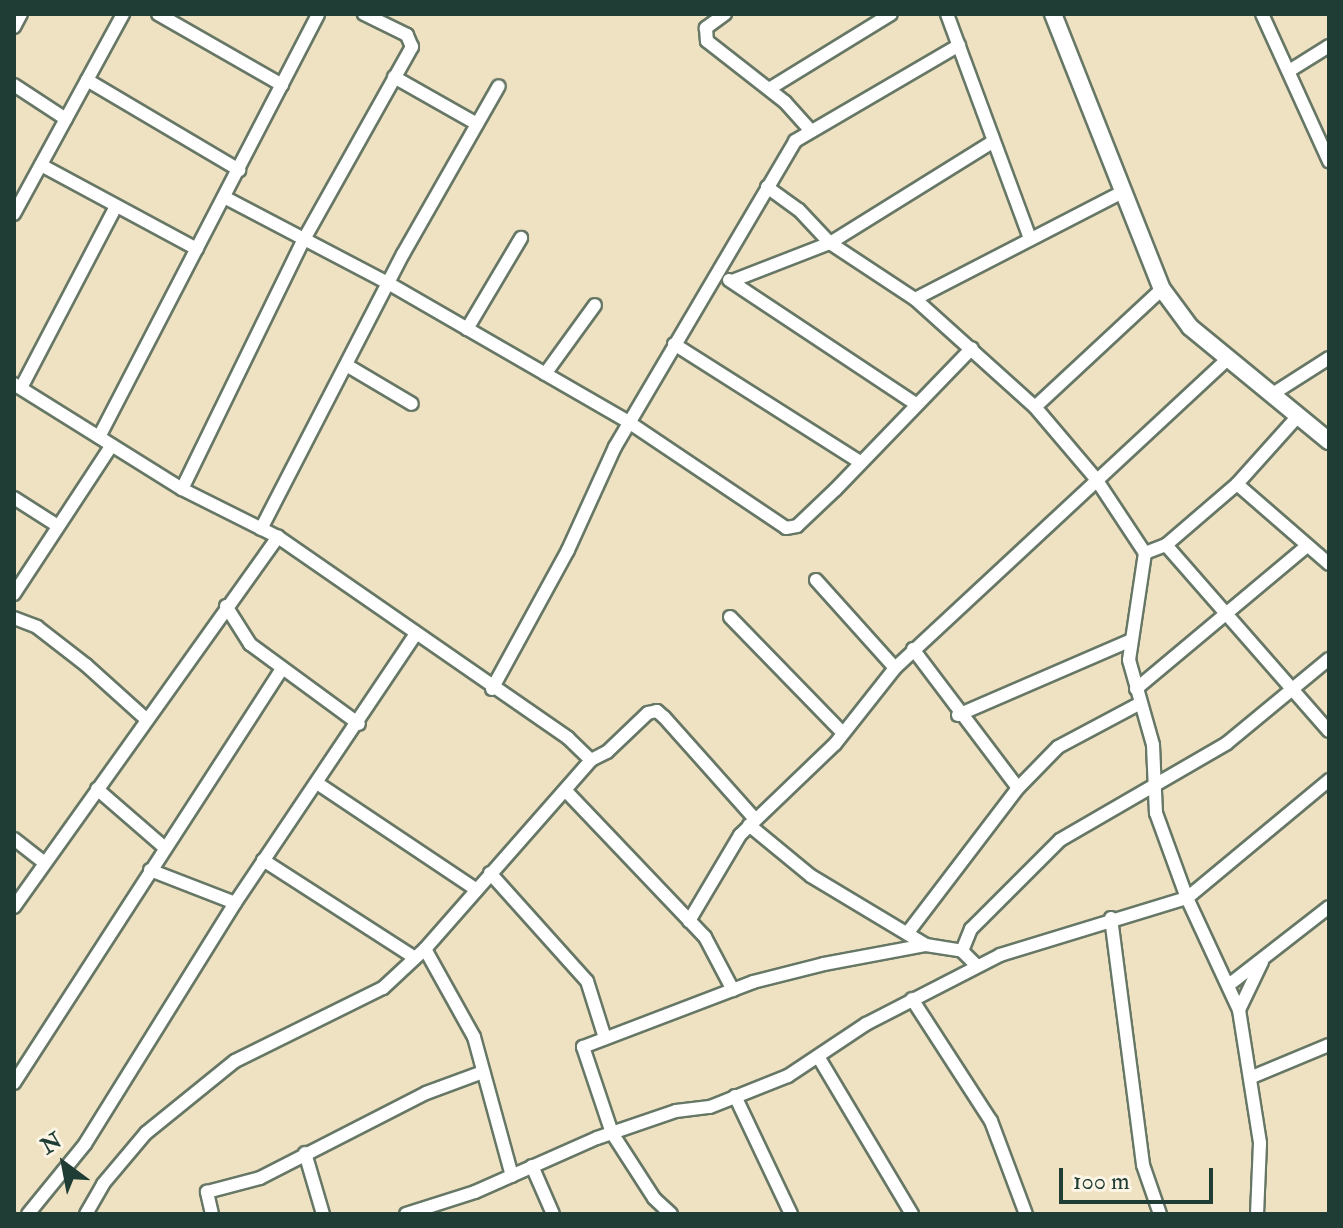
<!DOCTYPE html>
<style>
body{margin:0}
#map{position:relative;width:1343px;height:1228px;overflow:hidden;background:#eee2c2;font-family:"IM FELL Double Pica",serif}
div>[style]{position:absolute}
.roads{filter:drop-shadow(2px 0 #677766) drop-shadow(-2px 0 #677766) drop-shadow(0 2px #677766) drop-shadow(0 -2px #677766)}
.minor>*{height:12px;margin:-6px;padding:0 6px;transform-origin:6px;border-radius:6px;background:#fff}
.tertiary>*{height:16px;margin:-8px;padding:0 8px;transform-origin:8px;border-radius:8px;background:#fff}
span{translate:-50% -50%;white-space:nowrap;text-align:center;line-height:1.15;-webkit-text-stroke:6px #fcf5e5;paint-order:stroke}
.frame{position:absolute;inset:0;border:16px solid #1f3d34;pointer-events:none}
.north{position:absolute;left:24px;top:1124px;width:80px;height:80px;-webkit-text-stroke:6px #fcf5e5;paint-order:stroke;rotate:328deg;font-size:22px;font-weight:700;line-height:32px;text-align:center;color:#1f3d34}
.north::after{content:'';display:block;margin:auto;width:28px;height:36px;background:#1f3d34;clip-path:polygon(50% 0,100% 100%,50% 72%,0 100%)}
.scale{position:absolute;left:1059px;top:1168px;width:154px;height:36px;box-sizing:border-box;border:4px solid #1f3d34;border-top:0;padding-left:10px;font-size:24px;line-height:28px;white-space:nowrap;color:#1f3d34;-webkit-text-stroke:6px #fcf5e5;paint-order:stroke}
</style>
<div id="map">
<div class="roads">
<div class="minor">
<div style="left:158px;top:14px;width:143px;rotate:29.8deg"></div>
<div style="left:725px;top:14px;width:24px;rotate:144deg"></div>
<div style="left:706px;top:28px;width:13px;rotate:86deg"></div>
<div style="left:707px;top:41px;width:99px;rotate:38deg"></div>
<div style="left:785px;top:102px;width:39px;rotate:48deg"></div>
<div style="left:947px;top:14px;width:237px;rotate:69.7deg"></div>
<div style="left:1262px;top:14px;width:162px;rotate:65.5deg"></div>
<div style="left:14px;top:27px;width:15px;rotate:-62deg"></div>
<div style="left:1289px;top:71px;width:47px;rotate:-32deg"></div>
<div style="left:394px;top:77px;width:95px;rotate:29.5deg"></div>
<div style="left:87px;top:80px;width:177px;rotate:30.6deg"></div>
<div style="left:14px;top:85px;width:62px;rotate:33.2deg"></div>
<div style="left:769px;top:89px;width:143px;rotate:-31.6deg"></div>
<div style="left:41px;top:165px;width:177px;rotate:28.3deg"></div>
<div style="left:767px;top:187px;width:39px;rotate:36deg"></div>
<div style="left:799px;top:210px;width:45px;rotate:46.8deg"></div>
<div style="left:830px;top:243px;width:102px;rotate:33.4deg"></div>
<div style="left:915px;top:299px;width:161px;rotate:42deg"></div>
<div style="left:224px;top:197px;width:185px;rotate:27.7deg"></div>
<div style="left:388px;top:283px;width:280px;rotate:30deg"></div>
<div style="left:630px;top:423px;width:188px;rotate:33.9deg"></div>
<div style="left:786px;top:528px;width:11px;rotate:-10deg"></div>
<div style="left:797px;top:526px;width:52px;rotate:-43.5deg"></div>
<div style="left:835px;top:490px;width:197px;rotate:-46deg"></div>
<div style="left:14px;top:214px;width:228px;rotate:-61.4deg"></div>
<div style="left:729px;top:280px;width:222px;rotate:33.6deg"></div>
<div style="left:732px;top:281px;width:105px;rotate:-21.2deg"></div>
<div style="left:830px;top:243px;width:191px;rotate:-31.9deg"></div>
<div style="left:1162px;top:289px;width:173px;rotate:137.1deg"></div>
<div style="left:1035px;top:407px;width:94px;rotate:49.7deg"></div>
<div style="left:1096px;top:479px;width:89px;rotate:56.5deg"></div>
<div style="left:1145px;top:553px;width:108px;rotate:98.5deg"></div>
<div style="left:1129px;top:660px;width:88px;rotate:74.2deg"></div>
<div style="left:1153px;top:745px;width:68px;rotate:87.5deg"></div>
<div style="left:1156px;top:813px;width:90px;rotate:70deg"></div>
<div style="left:1187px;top:898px;width:123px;rotate:65.1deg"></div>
<div style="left:1239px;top:1010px;width:135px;rotate:81deg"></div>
<div style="left:1260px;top:1143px;width:71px;rotate:92.4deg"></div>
<div style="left:915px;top:299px;width:231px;rotate:-27.3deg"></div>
<div style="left:467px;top:329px;width:106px;rotate:-59.3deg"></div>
<div style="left:674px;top:344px;width:220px;rotate:32.4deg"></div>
<div style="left:348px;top:366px;width:74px;rotate:30.7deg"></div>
<div style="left:545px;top:374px;width:85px;rotate:-54.1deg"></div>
<div style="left:14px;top:384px;width:198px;rotate:32deg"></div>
<div style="left:182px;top:489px;width:107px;rotate:26.6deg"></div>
<div style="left:278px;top:537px;width:353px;rotate:34.7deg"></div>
<div style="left:568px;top:738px;width:32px;rotate:44deg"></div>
<div style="left:21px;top:388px;width:205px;rotate:-62.4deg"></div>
<div style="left:1271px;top:395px;width:69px;rotate:-32.5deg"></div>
<div style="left:99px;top:437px;width:476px;rotate:-62.6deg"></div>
<div style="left:1237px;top:484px;width:122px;rotate:41deg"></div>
<div style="left:182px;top:489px;width:276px;rotate:-64deg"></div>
<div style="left:303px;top:241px;width:223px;rotate:-60.7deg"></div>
<div style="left:412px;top:47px;width:13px;rotate:-113deg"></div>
<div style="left:407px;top:35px;width:48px;rotate:-154deg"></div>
<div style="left:14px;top:498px;width:52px;rotate:32.5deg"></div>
<div style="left:261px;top:529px;width:309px;rotate:-62.7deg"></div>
<div style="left:403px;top:254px;width:193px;rotate:-60.3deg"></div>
<div style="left:1166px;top:545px;width:247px;rotate:48.8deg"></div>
<div style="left:1145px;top:553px;width:22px;rotate:-21deg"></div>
<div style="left:1166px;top:545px;width:94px;rotate:-40.7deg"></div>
<div style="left:1237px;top:484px;width:91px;rotate:-48.1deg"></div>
<div style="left:816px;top:580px;width:118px;rotate:48.1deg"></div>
<div style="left:14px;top:594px;width:178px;rotate:-56.7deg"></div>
<div style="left:226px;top:606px;width:45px;rotate:57.7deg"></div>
<div style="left:250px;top:644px;width:135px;rotate:36.3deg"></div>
<div style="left:730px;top:617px;width:161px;rotate:45.8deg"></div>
<div style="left:14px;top:618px;width:25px;rotate:21deg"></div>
<div style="left:37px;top:627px;width:62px;rotate:37.8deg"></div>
<div style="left:86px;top:665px;width:81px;rotate:42deg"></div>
<div style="left:913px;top:649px;width:174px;rotate:52.9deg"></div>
<div style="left:492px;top:689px;width:158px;rotate:-61.3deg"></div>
<div style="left:568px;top:550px;width:113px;rotate:-65.5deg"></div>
<div style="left:615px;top:447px;width:355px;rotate:-59.5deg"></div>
<div style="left:795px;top:141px;width:190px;rotate:-30.3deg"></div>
<div style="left:1136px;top:689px;width:223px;rotate:-39.9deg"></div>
<div style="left:958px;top:715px;width:189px;rotate:-23.4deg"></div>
<div style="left:317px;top:783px;width:192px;rotate:33.8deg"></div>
<div style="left:97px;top:789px;width:90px;rotate:40.9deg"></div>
<div style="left:565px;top:790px;width:203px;rotate:46.4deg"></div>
<div style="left:705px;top:937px;width:60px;rotate:62.2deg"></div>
<div style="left:749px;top:825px;width:80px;rotate:39.4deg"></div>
<div style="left:811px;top:876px;width:134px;rotate:31deg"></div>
<div style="left:14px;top:839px;width:39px;rotate:38deg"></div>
<div style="left:263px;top:860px;width:181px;rotate:32.8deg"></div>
<div style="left:150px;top:870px;width:91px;rotate:21.2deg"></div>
<div style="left:490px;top:873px;width:145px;rotate:48.1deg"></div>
<div style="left:587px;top:981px;width:60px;rotate:72.5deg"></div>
<div style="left:14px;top:907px;width:455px;rotate:-54.5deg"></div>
<div style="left:1111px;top:918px;width:249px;rotate:82.6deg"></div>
<div style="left:1143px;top:1165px;width:52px;rotate:70.9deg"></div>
<div style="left:689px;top:921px;width:100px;rotate:-59.3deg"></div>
<div style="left:740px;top:835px;width:132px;rotate:-43.8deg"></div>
<div style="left:835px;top:744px;width:97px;rotate:-51.7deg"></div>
<div style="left:895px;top:668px;width:453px;rotate:-42.9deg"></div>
<div style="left:909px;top:931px;width:180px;rotate:-52.7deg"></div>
<div style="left:1018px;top:788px;width:57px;rotate:-45.7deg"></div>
<div style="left:1058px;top:747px;width:92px;rotate:-28deg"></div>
<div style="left:425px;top:949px;width:101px;rotate:60.9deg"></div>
<div style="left:474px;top:1037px;width:144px;rotate:74.7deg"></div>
<div style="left:962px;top:951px;width:24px;rotate:-68deg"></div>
<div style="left:971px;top:929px;width:126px;rotate:-45deg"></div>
<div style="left:1060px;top:840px;width:193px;rotate:-30.1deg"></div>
<div style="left:1227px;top:743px;width:132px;rotate:-39.5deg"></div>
<div style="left:1230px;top:984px;width:125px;rotate:-37.9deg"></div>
<div style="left:912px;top:999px;width:145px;rotate:57.1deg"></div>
<div style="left:991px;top:1121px;width:99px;rotate:69.4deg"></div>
<div style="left:1239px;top:1010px;width:53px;rotate:-64.4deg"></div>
<div style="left:819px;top:1058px;width:182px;rotate:59.2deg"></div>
<div style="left:1252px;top:1077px;width:83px;rotate:-22.6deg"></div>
<div style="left:14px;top:1083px;width:493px;rotate:-57.1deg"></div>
<div style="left:735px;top:1096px;width:131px;rotate:64.6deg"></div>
<div style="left:305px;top:1153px;width:64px;rotate:73.6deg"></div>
<div style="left:532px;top:1166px;width:52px;rotate:66.4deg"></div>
<div style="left:28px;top:1214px;width:90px;rotate:-50.8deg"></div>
<div style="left:85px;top:1144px;width:284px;rotate:-58.1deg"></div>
<div style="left:235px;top:903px;width:323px;rotate:-56.1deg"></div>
<div style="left:86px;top:1214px;width:34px;rotate:-60deg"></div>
<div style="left:103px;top:1184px;width:67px;rotate:-49.9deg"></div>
<div style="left:146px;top:1133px;width:114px;rotate:-39deg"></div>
<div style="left:235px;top:1061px;width:165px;rotate:-26.3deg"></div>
<div style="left:383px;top:988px;width:57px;rotate:-42.9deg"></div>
<div style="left:425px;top:949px;width:252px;rotate:-48.7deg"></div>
<div style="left:591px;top:760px;width:18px;rotate:-27deg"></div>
<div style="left:607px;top:752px;width:57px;rotate:-43.6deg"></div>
<div style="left:648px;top:713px;width:9px;rotate:-13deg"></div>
<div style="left:657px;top:711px;width:9px;rotate:41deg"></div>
<div style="left:664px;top:717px;width:137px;rotate:48.3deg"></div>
<div style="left:212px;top:1214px;width:23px;rotate:-103deg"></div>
<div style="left:207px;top:1192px;width:55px;rotate:-14.8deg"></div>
<div style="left:260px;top:1178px;width:186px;rotate:-27.1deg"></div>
<div style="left:426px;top:1093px;width:61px;rotate:-20.2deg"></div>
<div style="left:406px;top:1214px;width:72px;rotate:-17.7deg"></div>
<div style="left:475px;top:1192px;width:133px;rotate:-23.9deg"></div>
<div style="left:597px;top:1138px;width:83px;rotate:-18.9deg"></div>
<div style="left:676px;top:1111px;width:34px;rotate:-7deg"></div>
<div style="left:710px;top:1107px;width:84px;rotate:-21.7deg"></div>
<div style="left:788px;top:1076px;width:94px;rotate:-33.7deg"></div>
<div style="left:866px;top:1024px;width:151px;rotate:-27.2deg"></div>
<div style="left:1000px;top:955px;width:195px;rotate:-17deg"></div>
<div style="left:1187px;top:898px;width:185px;rotate:-39.7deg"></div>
<div style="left:671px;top:1214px;width:23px;rotate:-137deg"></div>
<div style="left:654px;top:1198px;width:77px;rotate:-122.9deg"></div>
<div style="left:612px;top:1133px;width:91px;rotate:-108.6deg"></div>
<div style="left:583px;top:1047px;width:182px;rotate:-20.9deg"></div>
<div style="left:753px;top:982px;width:73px;rotate:-14.2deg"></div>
<div style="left:824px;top:964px;width:104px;rotate:-10.6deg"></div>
<div style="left:926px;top:945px;width:36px;rotate:9deg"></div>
<div style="left:962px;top:951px;width:21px;rotate:45deg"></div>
</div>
<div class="tertiary">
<div style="left:1053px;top:14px;width:296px;rotate:68.4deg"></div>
<div style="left:1162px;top:289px;width:47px;rotate:53.6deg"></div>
<div style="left:1190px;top:327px;width:180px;rotate:39.4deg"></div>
</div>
</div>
<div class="frame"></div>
<div class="north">N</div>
<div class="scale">100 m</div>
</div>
